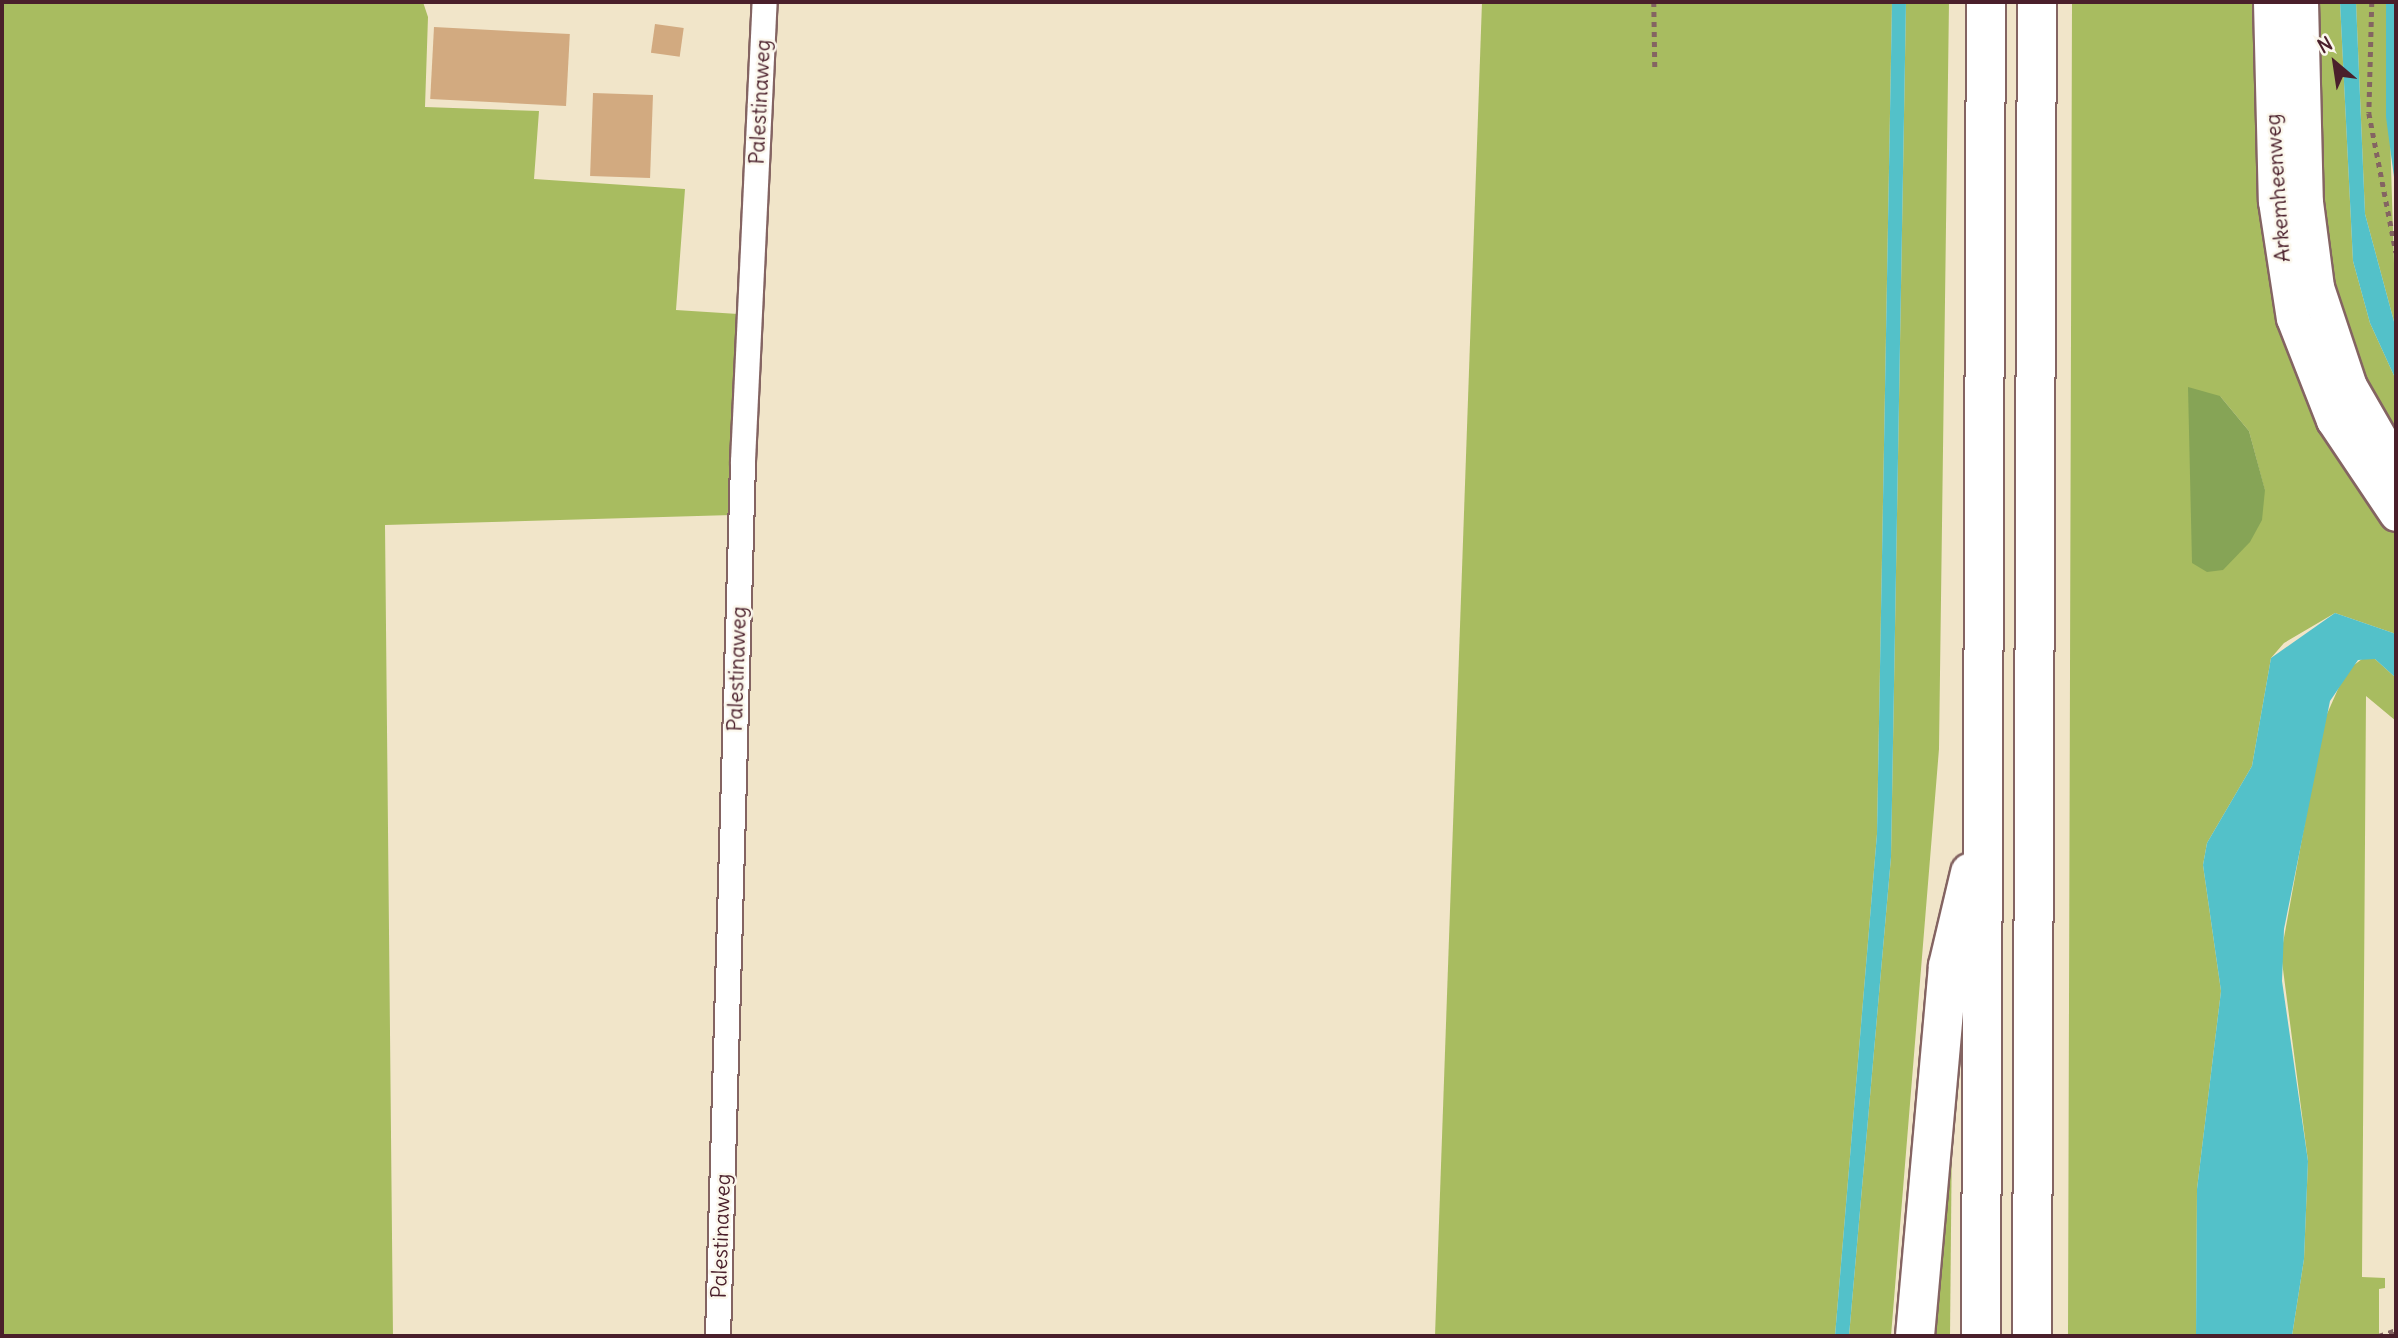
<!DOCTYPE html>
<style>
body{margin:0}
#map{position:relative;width:2398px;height:1338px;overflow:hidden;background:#f1e5c9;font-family:Delius,sans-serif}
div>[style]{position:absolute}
.green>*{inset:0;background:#a8bc60}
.forest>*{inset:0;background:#86a456}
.water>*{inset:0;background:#53c1c9}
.building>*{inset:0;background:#d2aa80;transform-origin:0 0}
.path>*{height:4.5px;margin-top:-2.25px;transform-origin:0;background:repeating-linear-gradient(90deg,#846462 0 5px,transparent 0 10px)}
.roads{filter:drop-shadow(2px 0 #846462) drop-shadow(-2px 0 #846462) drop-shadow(0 2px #846462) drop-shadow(0 -2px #846462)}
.street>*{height:24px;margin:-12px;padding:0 12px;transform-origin:12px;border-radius:12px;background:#fff}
.secondary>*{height:33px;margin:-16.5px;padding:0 16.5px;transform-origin:16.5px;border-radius:16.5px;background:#fff}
.highway>*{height:38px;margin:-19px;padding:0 19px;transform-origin:19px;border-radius:19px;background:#fff}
span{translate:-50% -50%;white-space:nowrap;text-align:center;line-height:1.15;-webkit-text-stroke:5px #fbf7ec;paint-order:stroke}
.street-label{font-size:21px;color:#4a1f2b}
.frame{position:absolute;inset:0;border:4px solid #4a1f2b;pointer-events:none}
.north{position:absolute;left:2300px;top:28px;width:70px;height:70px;-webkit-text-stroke:5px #fbf7ec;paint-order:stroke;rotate:331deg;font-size:19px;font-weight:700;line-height:28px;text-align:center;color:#4a1f2b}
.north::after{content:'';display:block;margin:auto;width:24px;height:32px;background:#4a1f2b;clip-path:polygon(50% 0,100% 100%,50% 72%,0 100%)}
</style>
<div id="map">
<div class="green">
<div style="clip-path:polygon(2px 2px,423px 2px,428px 17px,425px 107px,539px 111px,534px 179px,685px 189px,676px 310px,738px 314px,732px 515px,385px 525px,393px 1336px,2px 1336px)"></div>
<div style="clip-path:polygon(1482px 2px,1892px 2px,1877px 834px,1835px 1336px,1435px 1336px)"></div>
<div style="clip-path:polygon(1906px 2px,1949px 2px,1939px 749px,1891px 1336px,1849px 1336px,1891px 857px)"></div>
<div style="clip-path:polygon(evenodd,2072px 2px,2260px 2px,2396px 529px,2396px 634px,2335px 613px,2284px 643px,2271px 658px,2252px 766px,2207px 843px,2203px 865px,2221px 991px,2197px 1189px,2196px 1336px,2068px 1336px,2072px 2px,2220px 396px,2249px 431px,2265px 491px,2220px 396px)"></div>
<div style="clip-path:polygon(2309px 2px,2340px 2px,2353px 261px,2370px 323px,2396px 380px,2396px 451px,2378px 421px,2325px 285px)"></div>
<div style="clip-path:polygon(2356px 2px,2386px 2px,2396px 329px,2365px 214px)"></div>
<div style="clip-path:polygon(2362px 659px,2375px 659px,2396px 678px,2396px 721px,2366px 696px,2362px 1277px,2385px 1278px,2385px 1288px,2379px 1289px,2379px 1336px,2292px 1336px,2304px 1259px,2308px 1161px,2281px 954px,2323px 723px,2346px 671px)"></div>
<div style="clip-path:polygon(1952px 1125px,1950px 1336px,1924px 1336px)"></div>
</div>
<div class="forest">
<div style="clip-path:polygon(2188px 387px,2220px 396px,2249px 431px,2265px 490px,2262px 520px,2250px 542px,2223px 570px,2207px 572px,2192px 563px)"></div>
</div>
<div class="water">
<div style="clip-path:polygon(1892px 2px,1906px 2px,1891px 857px,1849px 1336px,1835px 1336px,1877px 834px)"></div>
<div style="clip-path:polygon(2340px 2px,2356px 2px,2365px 214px,2396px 329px,2396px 380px,2370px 323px,2353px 261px)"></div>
<div style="clip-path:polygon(2386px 2px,2396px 2px,2396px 192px,2386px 117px)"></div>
<div style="clip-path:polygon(2335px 613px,2396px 634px,2396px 678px,2375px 659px,2358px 660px,2330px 701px,2284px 929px,2282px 981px,2308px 1161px,2304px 1259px,2292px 1336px,2196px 1336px,2197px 1189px,2221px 991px,2203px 865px,2207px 843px,2252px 766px,2271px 658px)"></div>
</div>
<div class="building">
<div style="left:655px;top:24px;width:29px;height:29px;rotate:8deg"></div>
<div style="left:434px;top:27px;width:136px;height:72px;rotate:3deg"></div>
<div style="left:593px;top:93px;width:60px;height:83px;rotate:2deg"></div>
</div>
<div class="path">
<div style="left:1654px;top:2px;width:67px;rotate:89.1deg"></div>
<div style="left:2372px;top:2px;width:111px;rotate:91.5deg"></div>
<div style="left:2369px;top:113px;width:142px;rotate:79deg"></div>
<div style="left:2379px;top:1336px;width:18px;rotate:-19deg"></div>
</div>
<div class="roads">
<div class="street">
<div style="left:718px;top:1336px;width:875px;rotate:-88.36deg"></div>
<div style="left:743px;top:461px;width:460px;rotate:-87.3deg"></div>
</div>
<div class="secondary">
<div style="left:2270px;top:2px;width:199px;rotate:88.6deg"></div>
<div style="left:2275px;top:201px;width:118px;rotate:81.3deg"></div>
<div style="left:2293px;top:318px;width:110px;rotate:68.6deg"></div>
<div style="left:2333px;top:420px;width:113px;rotate:56.2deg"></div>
<div style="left:2301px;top:2px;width:200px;rotate:88.6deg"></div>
<div style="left:2306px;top:202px;width:86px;rotate:82.6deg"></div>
<div style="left:2317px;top:287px;width:104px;rotate:71.6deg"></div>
<div style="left:2350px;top:386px;width:92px;rotate:60.1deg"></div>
</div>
<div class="highway">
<div style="left:1915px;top:1336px;width:371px;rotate:-84.9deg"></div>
<div style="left:1948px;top:966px;width:96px;rotate:-76.7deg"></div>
<div style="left:1981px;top:1336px;width:1334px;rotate:-89.79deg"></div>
<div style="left:2032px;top:1336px;width:1334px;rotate:-89.79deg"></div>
</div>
</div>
<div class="street-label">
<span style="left:760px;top:102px;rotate:-87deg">Palestinaweg</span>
<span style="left:2278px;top:188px;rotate:-94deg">Arkemheenweg</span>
<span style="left:737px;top:669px;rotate:-88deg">Palestinaweg</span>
<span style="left:721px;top:1236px;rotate:-88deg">Palestinaweg</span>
</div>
<div class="frame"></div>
<div class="north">N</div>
</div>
